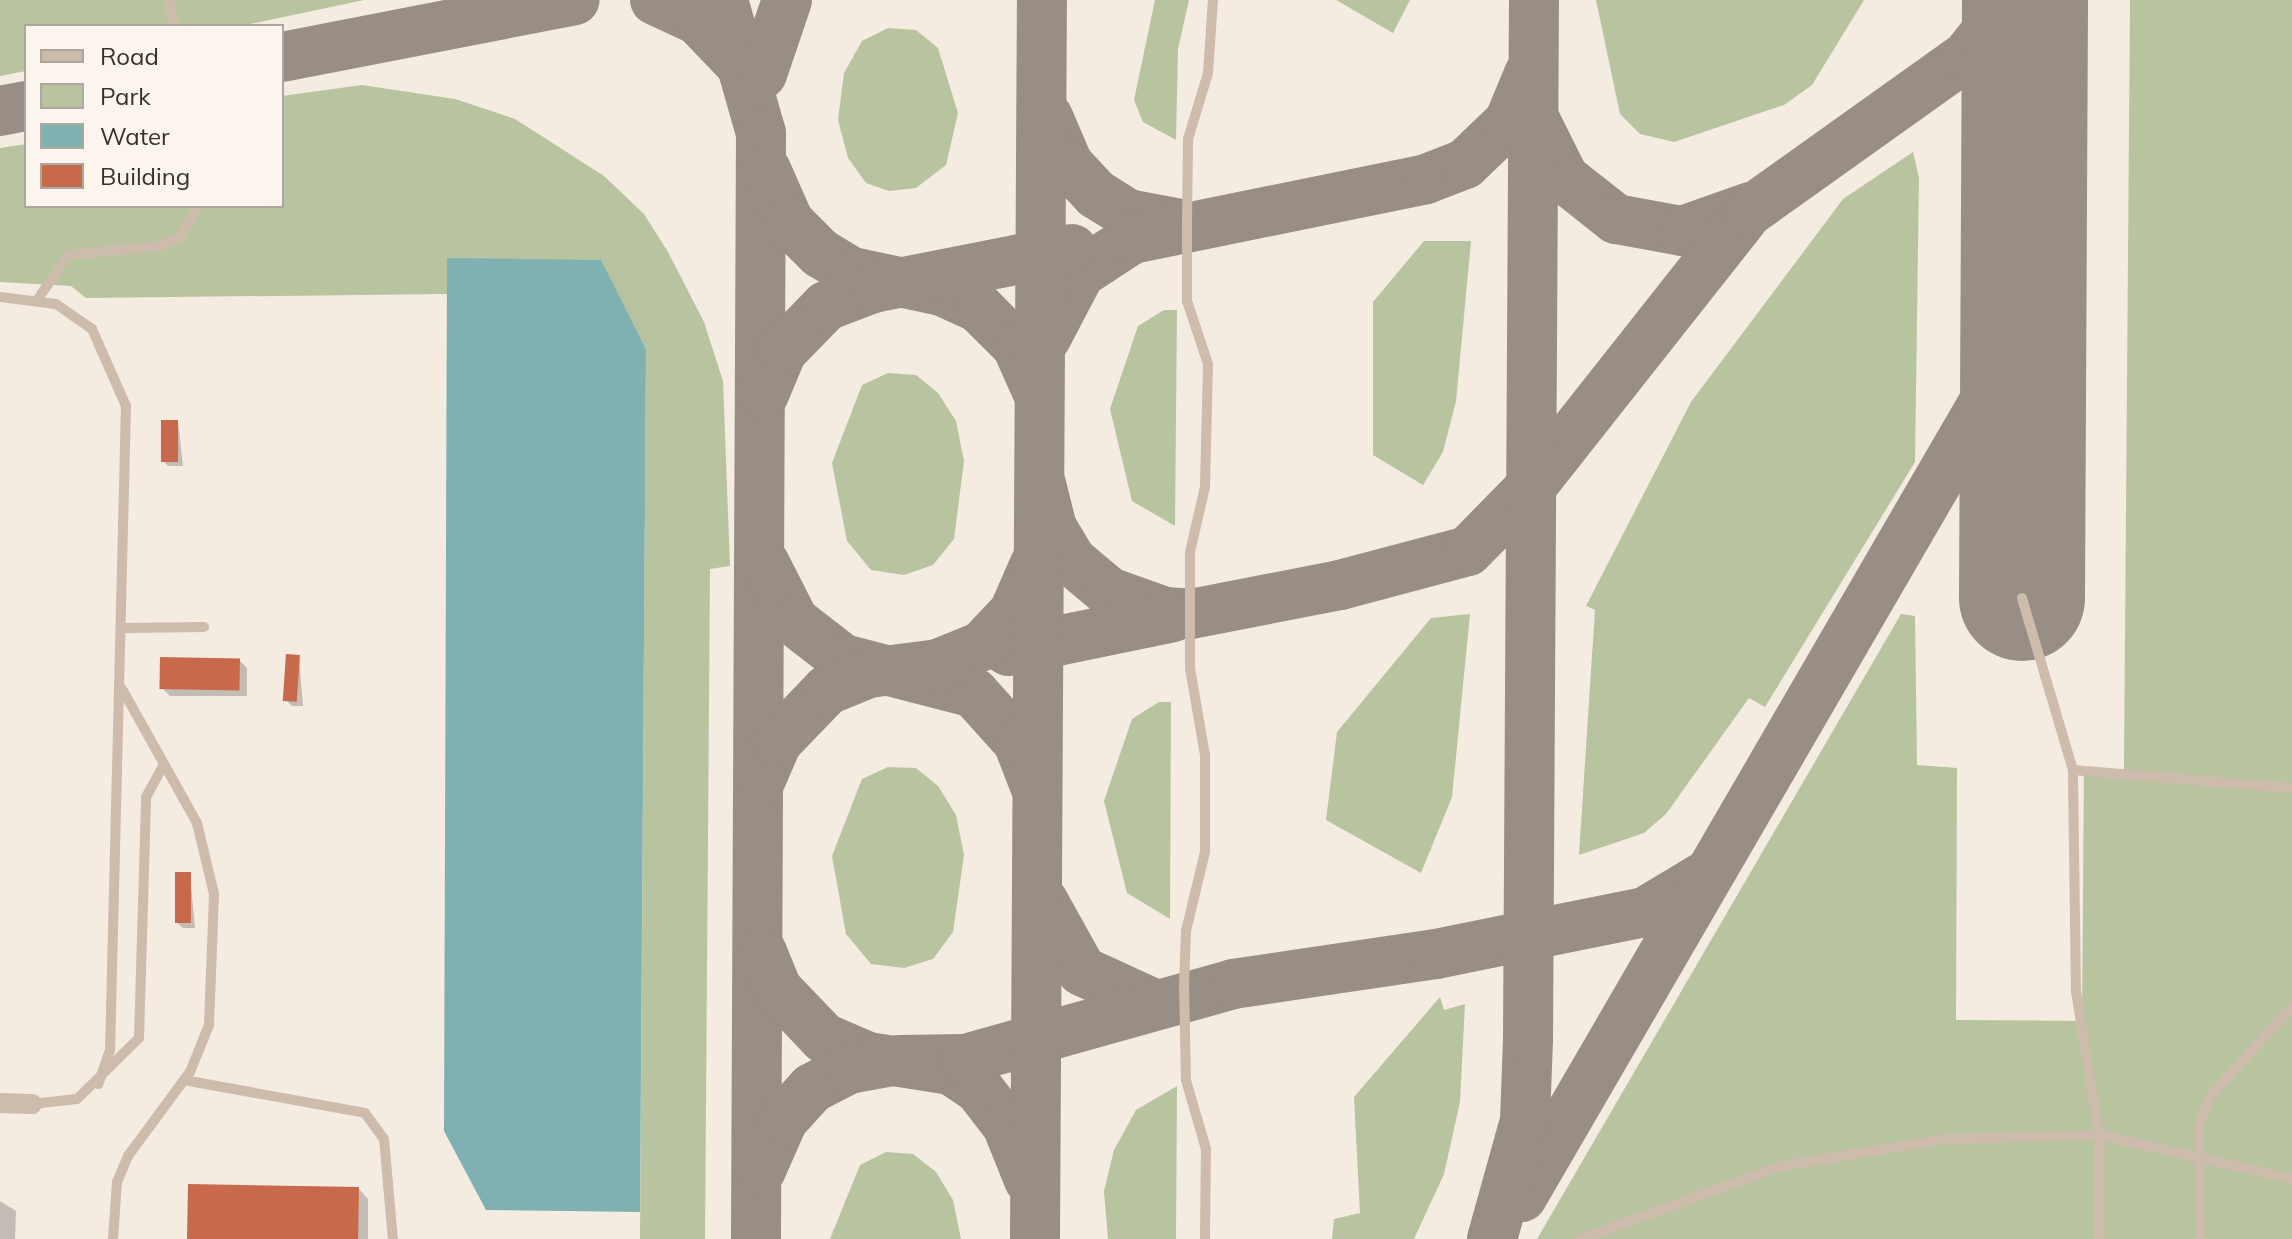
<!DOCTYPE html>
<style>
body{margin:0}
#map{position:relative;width:2292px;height:1239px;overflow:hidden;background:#f4ebe1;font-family:Mulish,sans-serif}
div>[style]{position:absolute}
.green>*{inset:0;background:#b8c4a0}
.water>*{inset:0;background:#7fb0b2}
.shadow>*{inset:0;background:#0003}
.taxiway>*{height:50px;margin:-25px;padding:0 25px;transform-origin:25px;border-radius:25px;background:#988e86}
.runway>*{height:126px;margin:-63px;padding:0 63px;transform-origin:63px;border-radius:63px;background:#988e86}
.building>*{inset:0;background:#c8694b;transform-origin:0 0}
.lane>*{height:10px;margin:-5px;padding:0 5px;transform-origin:5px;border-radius:5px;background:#cdbbac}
.street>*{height:20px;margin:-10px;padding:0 10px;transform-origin:10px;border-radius:10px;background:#cdbbac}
span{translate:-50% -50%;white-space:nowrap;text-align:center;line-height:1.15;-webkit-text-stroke:6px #fbf5ee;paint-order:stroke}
.legend{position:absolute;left:24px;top:24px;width:260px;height:184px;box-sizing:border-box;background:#fbf5ee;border:2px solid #aea6a0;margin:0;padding:10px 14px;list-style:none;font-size:24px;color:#3b302b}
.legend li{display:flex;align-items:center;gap:16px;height:40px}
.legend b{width:40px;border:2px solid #aea6a0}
</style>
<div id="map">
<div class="green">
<div style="clip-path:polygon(0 0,364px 0,241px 26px,26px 26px,26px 71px,0 76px)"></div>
<div style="clip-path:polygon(1155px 0,1189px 0,1178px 49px,1176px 140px,1143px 122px,1134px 100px)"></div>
<div style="clip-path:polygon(1336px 0,1410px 0,1393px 33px)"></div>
<div style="clip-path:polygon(1596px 0,1864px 0,1812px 85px,1784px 105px,1674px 142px,1640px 134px,1620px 114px)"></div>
<div style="clip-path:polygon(2130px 0,2292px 0,2292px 1239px,1537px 1239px,1901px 614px,1915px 616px,1917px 765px,1957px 768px,1956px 1020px,2082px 1021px,2084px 767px,2124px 772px,2124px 765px)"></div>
<div style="clip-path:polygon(888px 28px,916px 30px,938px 48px,958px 113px,946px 165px,916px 188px,889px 191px,866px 183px,848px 158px,838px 120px,844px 73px,862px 41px)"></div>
<div style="clip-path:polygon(362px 85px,455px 99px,515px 119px,604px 176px,644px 214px,668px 252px,704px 322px,723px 381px,730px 566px,710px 569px,705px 1239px,640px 1239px,646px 349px,601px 261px,447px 259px,447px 294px,86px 298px,71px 286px,0 282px,0 148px,26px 144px,26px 206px,282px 206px,282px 96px)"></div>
<div style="clip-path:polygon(1913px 152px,1919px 178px,1915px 462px,1765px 707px,1749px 698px,1666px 814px,1644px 833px,1579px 855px,1595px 610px,1586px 606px,1691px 402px,1843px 199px)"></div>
<div style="clip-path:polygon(1424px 241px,1471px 241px,1456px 401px,1443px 452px,1423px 485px,1373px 455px,1373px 302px)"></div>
<div style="clip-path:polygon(1164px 310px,1177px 310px,1175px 526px,1132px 501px,1110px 409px,1138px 326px)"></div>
<div style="clip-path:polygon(888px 373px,916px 375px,938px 393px,956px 421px,964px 461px,954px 539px,933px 565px,904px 575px,871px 570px,847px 541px,832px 463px,862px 385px)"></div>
<div style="clip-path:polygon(1470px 614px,1452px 797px,1421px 873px,1326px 820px,1337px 732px,1431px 618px)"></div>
<div style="clip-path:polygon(1159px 702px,1171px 702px,1170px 919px,1127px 893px,1104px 801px,1132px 719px)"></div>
<div style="clip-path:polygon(888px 767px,916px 768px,938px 786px,956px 815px,964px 855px,953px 932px,933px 959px,904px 968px,871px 964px,846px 934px,832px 856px,862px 779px)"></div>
<div style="clip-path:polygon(1440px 997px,1444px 1010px,1465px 1004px,1460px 1102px,1444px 1174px,1414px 1239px,1332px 1239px,1334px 1219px,1360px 1213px,1354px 1097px)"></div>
<div style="clip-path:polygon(1177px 1086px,1176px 1239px,1108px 1239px,1104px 1191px,1114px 1150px,1136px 1110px)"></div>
<div style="clip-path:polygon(886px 1152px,913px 1154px,936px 1172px,953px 1200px,961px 1239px,830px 1239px,860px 1165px)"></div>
</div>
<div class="water">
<div style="clip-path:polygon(447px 258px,601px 260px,646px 349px,640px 1212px,486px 1210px,444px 1131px)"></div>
</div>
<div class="shadow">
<div style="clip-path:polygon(178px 422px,183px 466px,168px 466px,163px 461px)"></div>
<div style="clip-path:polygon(299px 657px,303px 706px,292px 706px,286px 700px)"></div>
<div style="clip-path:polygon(239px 660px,247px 668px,247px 696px,170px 696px,162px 688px)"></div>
<div style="clip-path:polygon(190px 874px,195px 928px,183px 928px,177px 923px)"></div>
<div style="clip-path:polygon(358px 1188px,368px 1199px,368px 1239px,190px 1239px)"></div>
<div style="clip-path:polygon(0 1201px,16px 1211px,15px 1239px,0 1239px)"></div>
</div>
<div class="taxiway">
<div style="left:655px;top:0;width:47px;rotate:24.9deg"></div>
<div style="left:698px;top:20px;width:61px;rotate:46.3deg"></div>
<div style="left:723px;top:0;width:138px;rotate:74.1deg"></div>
<div style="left:761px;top:133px;width:1106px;rotate:90.26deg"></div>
<div style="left:282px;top:57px;width:298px;rotate:-11deg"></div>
<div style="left:762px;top:74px;width:78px;rotate:-71.3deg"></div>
<div style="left:0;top:111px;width:26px;rotate:-11deg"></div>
<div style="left:1048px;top:117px;width:51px;rotate:66.9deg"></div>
<div style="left:1068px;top:164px;width:41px;rotate:47deg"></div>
<div style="left:1096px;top:194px;width:38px;rotate:32deg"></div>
<div style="left:1128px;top:214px;width:54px;rotate:10.7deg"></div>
<div style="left:1537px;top:124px;width:60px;rotate:63.4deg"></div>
<div style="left:1564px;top:178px;width:66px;rotate:38.3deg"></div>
<div style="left:1616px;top:219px;width:67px;rotate:10.3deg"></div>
<div style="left:1682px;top:231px;width:72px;rotate:-19.4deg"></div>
<div style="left:766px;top:170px;width:57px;rotate:66.1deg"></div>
<div style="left:789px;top:222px;width:44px;rotate:45deg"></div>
<div style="left:820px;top:253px;width:37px;rotate:31deg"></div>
<div style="left:852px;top:272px;width:92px;rotate:11.9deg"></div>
<div style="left:942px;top:291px;width:41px;rotate:24.7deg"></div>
<div style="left:979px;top:308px;width:54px;rotate:45deg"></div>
<div style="left:1017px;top:346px;width:49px;rotate:66deg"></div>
<div style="left:1046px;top:338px;width:73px;rotate:-62.4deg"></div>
<div style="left:1080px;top:273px;width:62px;rotate:-33.2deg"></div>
<div style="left:1132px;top:239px;width:300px;rotate:-11.5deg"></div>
<div style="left:1426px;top:179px;width:42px;rotate:-21deg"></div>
<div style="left:1465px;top:164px;width:61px;rotate:-43.7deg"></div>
<div style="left:1509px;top:122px;width:52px;rotate:-67.4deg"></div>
<div style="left:764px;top:394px;width:47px;rotate:-67.3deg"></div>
<div style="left:782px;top:351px;width:63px;rotate:-45.6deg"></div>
<div style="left:826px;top:306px;width:50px;rotate:-21deg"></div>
<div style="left:873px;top:288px;width:203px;rotate:-11.1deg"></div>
<div style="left:1041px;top:484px;width:45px;rotate:76deg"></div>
<div style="left:1052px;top:528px;width:39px;rotate:59deg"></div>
<div style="left:1072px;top:561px;width:48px;rotate:40deg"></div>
<div style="left:1109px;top:592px;width:59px;rotate:19.7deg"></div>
<div style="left:1165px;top:612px;width:26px;rotate:4deg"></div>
<div style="left:1191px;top:614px;width:152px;rotate:-11deg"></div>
<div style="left:1340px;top:585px;width:132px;rotate:-14.9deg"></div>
<div style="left:1468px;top:551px;width:90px;rotate:-45.5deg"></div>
<div style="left:1531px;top:487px;width:350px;rotate:-51.7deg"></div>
<div style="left:1748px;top:212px;width:269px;rotate:-35.5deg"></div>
<div style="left:1967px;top:56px;width:71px;rotate:-51.8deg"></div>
<div style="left:765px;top:564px;width:64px;rotate:63deg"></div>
<div style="left:794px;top:621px;width:62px;rotate:37.8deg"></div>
<div style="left:843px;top:659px;width:135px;rotate:14.5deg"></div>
<div style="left:974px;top:693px;width:66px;rotate:48.1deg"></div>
<div style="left:1018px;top:742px;width:47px;rotate:68.9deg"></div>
<div style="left:1008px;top:651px;width:168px;rotate:-11.6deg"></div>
<div style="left:761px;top:779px;width:40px;rotate:-66.6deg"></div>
<div style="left:777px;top:742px;width:72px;rotate:-46.1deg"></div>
<div style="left:827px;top:690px;width:45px;rotate:-22deg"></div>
<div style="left:869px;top:673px;width:70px;rotate:-7.4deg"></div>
<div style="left:938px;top:664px;width:48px;rotate:-22.2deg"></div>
<div style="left:982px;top:646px;width:47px;rotate:-46.7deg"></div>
<div style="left:1014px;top:612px;width:52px;rotate:-66.4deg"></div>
<div style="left:1043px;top:901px;width:80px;rotate:60.9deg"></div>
<div style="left:1082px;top:971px;width:77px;rotate:24.6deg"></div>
<div style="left:762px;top:952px;width:40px;rotate:68deg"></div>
<div style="left:777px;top:989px;width:68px;rotate:46.2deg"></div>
<div style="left:824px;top:1038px;width:48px;rotate:23.4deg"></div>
<div style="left:868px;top:1057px;width:84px;rotate:8.9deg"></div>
<div style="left:951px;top:1070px;width:34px;rotate:34deg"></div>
<div style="left:979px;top:1089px;width:46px;rotate:52.1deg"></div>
<div style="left:1007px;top:1125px;width:59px;rotate:68.2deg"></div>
<div style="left:899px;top:1060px;width:66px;rotate:-0.9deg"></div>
<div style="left:965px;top:1059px;width:278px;rotate:-15.6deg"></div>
<div style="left:1233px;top:984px;width:205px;rotate:-8.4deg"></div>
<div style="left:1436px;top:954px;width:213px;rotate:-11.4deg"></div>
<div style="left:1645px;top:912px;width:70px;rotate:-31deg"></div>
<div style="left:761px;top:1170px;width:55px;rotate:-66.3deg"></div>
<div style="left:783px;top:1120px;width:43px;rotate:-47.8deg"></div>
<div style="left:812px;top:1088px;width:42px;rotate:-27.2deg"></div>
<div style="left:849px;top:1069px;width:45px;rotate:-10.3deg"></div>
<div style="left:1522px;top:1197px;width:922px;rotate:-59.85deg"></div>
<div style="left:1985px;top:400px;width:91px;rotate:-72.8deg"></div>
<div style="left:2012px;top:313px;width:85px;rotate:-82.5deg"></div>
<div style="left:1035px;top:1239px;width:1239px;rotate:-89.68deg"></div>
<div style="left:1492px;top:1239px;width:123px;rotate:-74.4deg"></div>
<div style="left:1525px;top:1121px;width:82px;rotate:-87.9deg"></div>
<div style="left:1528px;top:1039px;width:1039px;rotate:-89.67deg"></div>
</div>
<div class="runway">
<div style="left:2022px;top:598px;width:598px;rotate:-89.71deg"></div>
</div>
<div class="building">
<div style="left:161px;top:420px;width:17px;height:42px"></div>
<div style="left:286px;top:654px;width:14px;height:47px;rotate:4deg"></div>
<div style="left:160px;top:657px;width:80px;height:32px;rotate:1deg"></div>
<div style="left:175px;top:872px;width:16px;height:51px"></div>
<div style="left:188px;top:1184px;width:171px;height:55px;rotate:1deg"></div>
</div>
<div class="lane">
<div style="left:169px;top:0;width:26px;rotate:79deg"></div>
<div style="left:0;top:297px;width:56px;rotate:7.1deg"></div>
<div style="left:56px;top:304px;width:44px;rotate:34.8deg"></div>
<div style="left:92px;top:329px;width:84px;rotate:66.2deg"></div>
<div style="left:126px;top:406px;width:644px;rotate:91.42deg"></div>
<div style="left:110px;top:1050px;width:36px;rotate:109deg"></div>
<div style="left:38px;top:299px;width:53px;rotate:-55.7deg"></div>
<div style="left:68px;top:255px;width:92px;rotate:-5.6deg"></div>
<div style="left:160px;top:246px;width:21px;rotate:-23deg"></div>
<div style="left:179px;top:238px;width:38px;rotate:-58deg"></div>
<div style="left:2022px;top:598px;width:179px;rotate:73.5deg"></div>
<div style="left:124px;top:628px;width:80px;rotate:-0.7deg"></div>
<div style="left:184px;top:1080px;width:184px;rotate:10.3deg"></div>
<div style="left:365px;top:1113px;width:32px;rotate:54deg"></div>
<div style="left:384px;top:1139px;width:100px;rotate:84.9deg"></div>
<div style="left:32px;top:1104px;width:45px;rotate:-6.3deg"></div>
<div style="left:77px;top:1099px;width:87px;rotate:-44.5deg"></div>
<div style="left:139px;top:1038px;width:241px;rotate:-88.3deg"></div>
<div style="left:146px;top:797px;width:35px;rotate:-61deg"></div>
<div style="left:113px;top:1239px;width:57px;rotate:-86deg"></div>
<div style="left:117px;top:1182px;width:28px;rotate:-67deg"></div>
<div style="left:128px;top:1156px;width:104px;rotate:-53.6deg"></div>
<div style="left:190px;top:1072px;width:51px;rotate:-68deg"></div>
<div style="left:209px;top:1025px;width:131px;rotate:-87.8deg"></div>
<div style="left:214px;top:894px;width:73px;rotate:-103.5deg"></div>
<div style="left:197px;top:823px;width:154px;rotate:-119.2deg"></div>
<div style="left:1205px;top:1239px;width:90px;rotate:-89.4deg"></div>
<div style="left:1206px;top:1149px;width:72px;rotate:-106.2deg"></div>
<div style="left:1186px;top:1080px;width:94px;rotate:-91.2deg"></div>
<div style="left:1184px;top:986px;width:55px;rotate:-87.9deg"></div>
<div style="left:1186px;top:931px;width:81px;rotate:-76.5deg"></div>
<div style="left:1205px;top:852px;width:97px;rotate:-90deg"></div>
<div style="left:1205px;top:755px;width:88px;rotate:-99.8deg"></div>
<div style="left:1190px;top:668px;width:116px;rotate:-90deg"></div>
<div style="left:1190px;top:552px;width:67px;rotate:-77deg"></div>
<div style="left:1205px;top:487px;width:123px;rotate:-88.6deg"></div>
<div style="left:1208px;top:364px;width:66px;rotate:-108.4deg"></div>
<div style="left:1187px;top:301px;width:76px;rotate:-90deg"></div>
<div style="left:1187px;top:225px;width:86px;rotate:-89.3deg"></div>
<div style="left:1188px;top:139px;width:69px;rotate:-73.1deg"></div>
<div style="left:1208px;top:73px;width:73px;rotate:-86.1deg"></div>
<div style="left:1581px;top:1239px;width:212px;rotate:-20.1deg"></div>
<div style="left:1780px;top:1166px;width:168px;rotate:-9.2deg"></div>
<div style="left:1946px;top:1139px;width:153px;rotate:-1.5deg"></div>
<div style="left:2099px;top:1135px;width:198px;rotate:12.8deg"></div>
<div style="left:2099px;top:1239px;width:104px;rotate:-90deg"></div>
<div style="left:2099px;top:1135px;width:145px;rotate:-99.1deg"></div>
<div style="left:2076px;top:992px;width:222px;rotate:-90.8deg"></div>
<div style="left:2073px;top:770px;width:220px;rotate:4.7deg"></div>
<div style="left:2200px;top:1239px;width:114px;rotate:-90.5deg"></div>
<div style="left:2199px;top:1125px;width:32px;rotate:-68deg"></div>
<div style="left:2211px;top:1095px;width:120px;rotate:-47.4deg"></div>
</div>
<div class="street">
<div style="left:0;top:1103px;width:32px;rotate:2deg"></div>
</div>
<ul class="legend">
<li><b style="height:10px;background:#cdbbac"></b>Road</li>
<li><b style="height:22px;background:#b8c4a0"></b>Park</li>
<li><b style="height:22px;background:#7fb0b2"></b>Water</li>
<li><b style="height:22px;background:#c8694b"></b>Building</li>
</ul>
</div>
